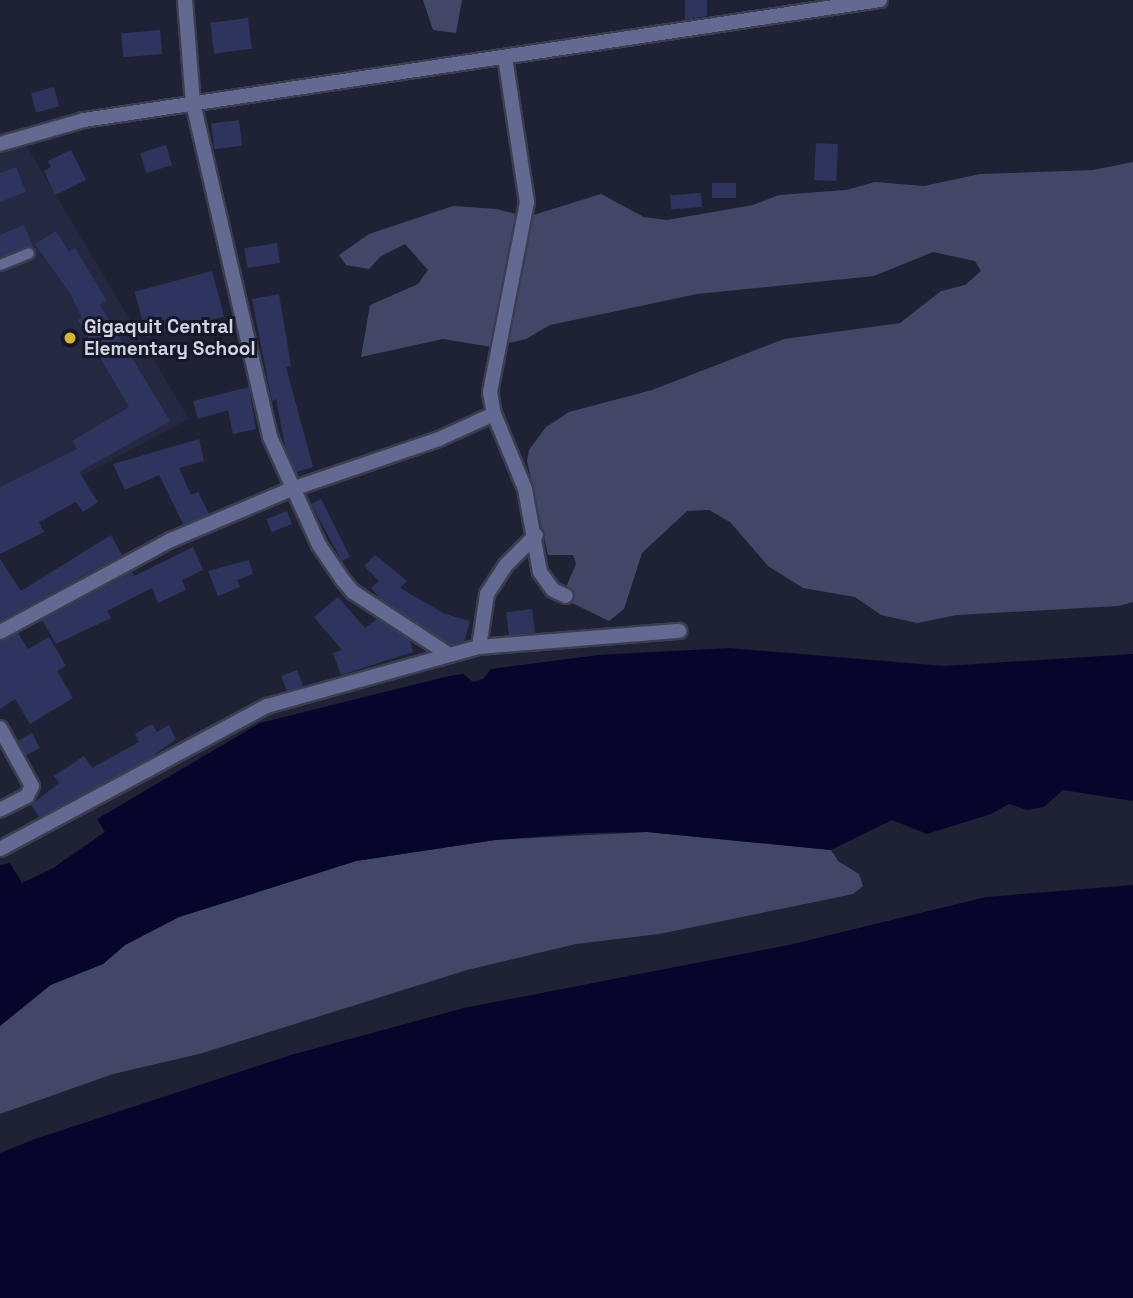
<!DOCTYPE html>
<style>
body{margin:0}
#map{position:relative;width:1133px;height:1298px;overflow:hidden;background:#1f2234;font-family:"Space Grotesk",sans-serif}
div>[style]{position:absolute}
.built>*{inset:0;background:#252841}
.green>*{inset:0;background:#424767}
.water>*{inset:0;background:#07052c}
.building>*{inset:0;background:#2f345f;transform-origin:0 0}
.roads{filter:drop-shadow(2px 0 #3b3e50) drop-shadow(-2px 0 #3b3e50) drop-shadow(0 2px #3b3e50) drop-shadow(0 -2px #3b3e50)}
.lane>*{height:10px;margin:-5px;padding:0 5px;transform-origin:5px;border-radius:5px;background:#636990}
.street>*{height:14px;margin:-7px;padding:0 7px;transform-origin:7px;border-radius:7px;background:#636990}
.dots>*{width:19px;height:19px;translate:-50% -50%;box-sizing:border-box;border:4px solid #16182a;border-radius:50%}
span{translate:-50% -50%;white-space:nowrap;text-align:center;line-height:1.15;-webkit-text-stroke:6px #16182a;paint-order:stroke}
.poi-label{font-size:19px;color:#d1d3e0;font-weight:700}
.left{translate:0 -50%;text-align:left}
</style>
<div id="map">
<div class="built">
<div style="clip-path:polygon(26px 145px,189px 419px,0 519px,0 153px)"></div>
</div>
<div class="green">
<div style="clip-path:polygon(423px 0,462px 0,456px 33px,433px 30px)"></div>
<div style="clip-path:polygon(1133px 162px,1133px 602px,1118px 606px,957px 615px,917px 623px,881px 615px,855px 597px,803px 588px,768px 566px,730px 522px,709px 510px,687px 511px,642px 553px,624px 609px,609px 621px,570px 602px,566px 587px,576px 564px,573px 555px,548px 555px,527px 461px,529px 450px,546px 427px,569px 412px,652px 390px,784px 339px,900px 323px,941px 291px,965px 285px,981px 271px,975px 261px,933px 252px,874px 276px,697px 294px,550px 325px,526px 339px,492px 347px,443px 339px,361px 357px,370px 305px,418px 284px,428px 270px,405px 244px,381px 256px,369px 269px,346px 265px,339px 255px,369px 234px,453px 206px,497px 209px,527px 217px,601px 194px,644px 217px,667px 220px,753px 205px,779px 195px,846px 190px,875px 182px,924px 186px,980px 174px,1093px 170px)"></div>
<div style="clip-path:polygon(647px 832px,831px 850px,838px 861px,859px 874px,863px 886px,853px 894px,815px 902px,659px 934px,576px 944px,467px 970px,199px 1054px,113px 1074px,0 1114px,0 1026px,51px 985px,103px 964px,125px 945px,179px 917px,356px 861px,495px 840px)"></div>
</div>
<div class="water">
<div style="clip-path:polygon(729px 648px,944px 666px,1133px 654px,1133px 801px,1063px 790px,1044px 807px,1027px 810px,1009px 804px,991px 814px,927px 834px,892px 820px,831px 850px,647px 832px,586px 833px,495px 840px,356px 861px,179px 917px,125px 945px,103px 964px,50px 985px,0 1026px,0 865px,10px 863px,22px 883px,53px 868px,105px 832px,97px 819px,260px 723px,449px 676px,463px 674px,473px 682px,483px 679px,491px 669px,598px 655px)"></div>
<div style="clip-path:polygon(1133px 885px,1133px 1298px,0 1298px,0 1153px,35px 1139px,291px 1055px,464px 1008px,789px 945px,986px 897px)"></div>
</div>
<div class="building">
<div style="clip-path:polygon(685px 0,707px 0,707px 16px,685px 20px)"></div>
<div style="left:248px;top:18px;width:31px;height:38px;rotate:83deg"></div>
<div style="left:160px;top:30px;width:24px;height:39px;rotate:85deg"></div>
<div style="left:54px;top:87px;width:20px;height:24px;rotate:75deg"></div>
<div style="left:239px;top:120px;width:26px;height:28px;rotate:83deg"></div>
<div style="left:816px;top:143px;width:22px;height:37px;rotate:3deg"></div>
<div style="left:166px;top:145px;width:21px;height:27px;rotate:73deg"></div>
<div style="clip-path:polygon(71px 150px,86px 180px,55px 195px,44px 171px,51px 167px,48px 161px)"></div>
<div style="clip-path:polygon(16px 167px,26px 192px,0 202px,0 173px)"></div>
<div style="left:712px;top:183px;width:24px;height:15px"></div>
<div style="left:701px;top:193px;width:14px;height:31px;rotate:86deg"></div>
<div style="clip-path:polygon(24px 225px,33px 246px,0 257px,0 235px)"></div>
<div style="clip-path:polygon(56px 231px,69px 252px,75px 248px,107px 301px,100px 305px,170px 421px,79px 472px,98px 502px,83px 512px,76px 502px,39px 522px,44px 532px,0 554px,0 487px,77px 449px,72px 441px,129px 407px,78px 320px,82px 318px,71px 295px,35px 244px)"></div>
<div style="left:277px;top:243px;width:20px;height:33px;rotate:81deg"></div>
<div style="left:212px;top:271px;width:47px;height:80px;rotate:75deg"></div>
<div style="clip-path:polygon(279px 294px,291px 366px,286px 367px,313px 467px,296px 472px,285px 446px,276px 399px,272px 401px,252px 299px)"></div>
<div style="clip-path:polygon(249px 387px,256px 429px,233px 434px,228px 410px,198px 419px,193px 401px)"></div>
<div style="clip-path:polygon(199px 439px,204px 461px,179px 468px,191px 495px,198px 492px,209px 514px,183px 524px,159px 475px,125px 490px,113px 464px)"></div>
<div style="clip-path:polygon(321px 499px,350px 557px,342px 561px,311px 504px)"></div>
<div style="left:287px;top:511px;width:14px;height:22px;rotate:69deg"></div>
<div style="clip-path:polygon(111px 535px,122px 555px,0 621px,0 559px,21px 591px)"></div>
<div style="clip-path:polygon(193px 547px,203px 570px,182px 580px,186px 590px,158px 603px,152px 588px,107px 611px,111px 618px,56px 644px,42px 620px,132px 572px,134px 576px)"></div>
<div style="clip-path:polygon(375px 555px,407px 581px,400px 588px,445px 614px,470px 621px,464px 641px,451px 645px,381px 599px,371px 588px,379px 581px,364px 566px)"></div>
<div style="clip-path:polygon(249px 560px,253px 574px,237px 580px,240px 587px,218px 596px,208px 571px)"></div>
<div style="clip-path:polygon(338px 597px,365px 628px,377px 619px,410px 640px,413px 652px,341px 675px,333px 653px,342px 650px,314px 617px)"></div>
<div style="left:532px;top:609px;width:24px;height:26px;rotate:83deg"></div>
<div style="clip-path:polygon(18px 633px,28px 649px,49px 637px,66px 666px,57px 671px,73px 698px,30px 724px,15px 699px,0 709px,0 642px)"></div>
<div style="left:297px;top:670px;width:17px;height:17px;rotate:69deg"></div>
<div style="clip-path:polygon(152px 724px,157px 732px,169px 725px,176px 739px,150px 758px,39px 817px,31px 805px,59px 783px,54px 776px,84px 756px,92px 768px,139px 742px,135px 734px)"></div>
<div style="left:32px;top:733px;width:17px;height:16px;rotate:62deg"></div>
</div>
<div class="roads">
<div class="lane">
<div style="left:0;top:265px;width:31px;rotate:-22deg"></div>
</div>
<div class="street">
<div style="left:185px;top:0;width:103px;rotate:85.6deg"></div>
<div style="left:193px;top:103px;width:343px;rotate:77deg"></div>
<div style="left:270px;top:437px;width:119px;rotate:65.6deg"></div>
<div style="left:319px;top:545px;width:41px;rotate:55.9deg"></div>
<div style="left:342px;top:579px;width:17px;rotate:50deg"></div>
<div style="left:353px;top:592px;width:113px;rotate:33.1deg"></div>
<div style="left:505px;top:57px;width:147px;rotate:81.4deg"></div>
<div style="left:527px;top:202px;width:194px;rotate:101deg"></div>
<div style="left:490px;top:392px;width:22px;rotate:80deg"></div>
<div style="left:494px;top:414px;width:81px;rotate:67.5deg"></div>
<div style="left:525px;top:489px;width:84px;rotate:79.8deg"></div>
<div style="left:540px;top:572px;width:22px;rotate:54deg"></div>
<div style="left:553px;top:590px;width:14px;rotate:25deg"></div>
<div style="left:0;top:144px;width:87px;rotate:-15.9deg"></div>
<div style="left:84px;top:120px;width:805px;rotate:-8.57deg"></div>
<div style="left:0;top:632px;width:194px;rotate:-28.3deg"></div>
<div style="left:171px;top:540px;width:131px;rotate:-22.9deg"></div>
<div style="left:292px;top:489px;width:155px;rotate:-18.8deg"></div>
<div style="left:439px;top:439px;width:60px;rotate:-24.4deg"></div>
<div style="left:479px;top:647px;width:54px;rotate:-81.4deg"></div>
<div style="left:487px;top:594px;width:35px;rotate:-57deg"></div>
<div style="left:506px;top:565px;width:42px;rotate:-45deg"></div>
<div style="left:0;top:728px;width:66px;rotate:61.1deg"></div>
<div style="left:32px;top:786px;width:11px;rotate:117deg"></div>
<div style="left:27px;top:796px;width:30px;rotate:153deg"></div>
<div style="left:0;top:849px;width:303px;rotate:-28.2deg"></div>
<div style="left:267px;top:706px;width:220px;rotate:-15.6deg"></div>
<div style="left:479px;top:647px;width:201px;rotate:-4.6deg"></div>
</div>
</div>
<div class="dots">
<div style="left:70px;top:338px;background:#d2b635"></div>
</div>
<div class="poi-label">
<span class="left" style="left:84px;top:338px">Gigaquit Central<br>Elementary School</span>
</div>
</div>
